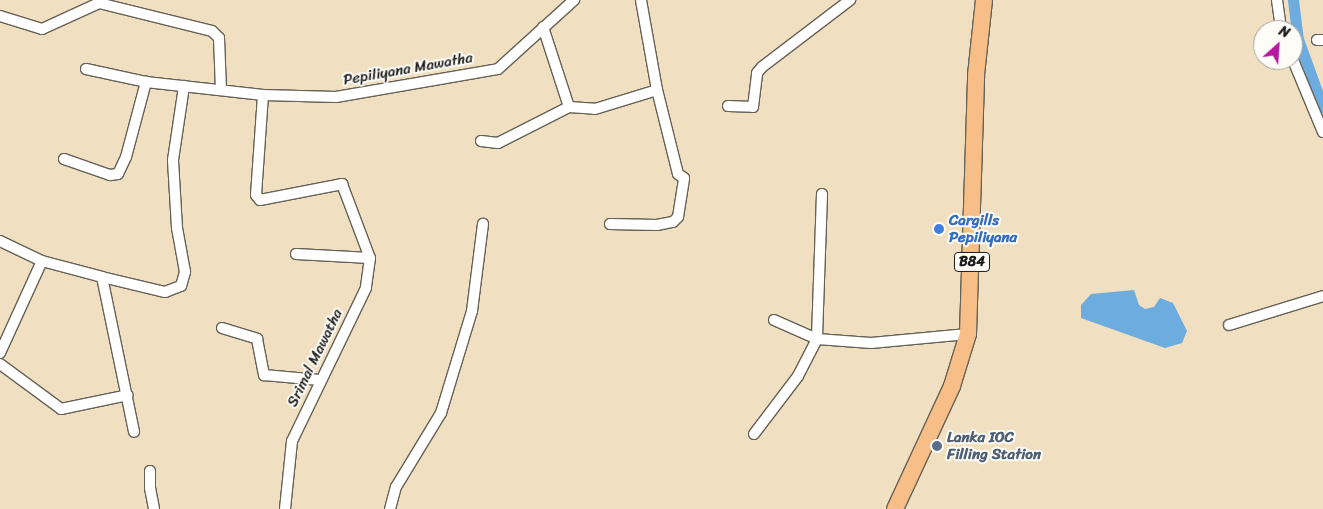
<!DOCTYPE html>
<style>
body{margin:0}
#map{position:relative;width:1323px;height:509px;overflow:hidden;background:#f0e0c1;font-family:Sriracha,sans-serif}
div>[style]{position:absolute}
.water>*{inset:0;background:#6cacdf}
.canal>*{height:11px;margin:-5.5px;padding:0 5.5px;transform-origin:5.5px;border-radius:5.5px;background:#6cacdf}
.roads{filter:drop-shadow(1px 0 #666156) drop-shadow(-1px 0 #666156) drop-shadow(0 1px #666156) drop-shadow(0 -1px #666156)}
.minor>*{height:10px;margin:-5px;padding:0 5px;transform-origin:5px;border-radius:5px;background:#fff}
.primary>*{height:16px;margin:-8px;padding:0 8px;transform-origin:8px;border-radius:8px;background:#f7be87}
.dots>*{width:14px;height:14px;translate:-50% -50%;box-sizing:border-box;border:2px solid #fdfcf7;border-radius:50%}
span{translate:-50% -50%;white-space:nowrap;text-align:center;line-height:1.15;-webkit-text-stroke:4px #fdfcf7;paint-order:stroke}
.shield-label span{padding:1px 4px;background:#fdfcf7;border:1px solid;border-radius:4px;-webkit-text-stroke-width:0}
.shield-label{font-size:14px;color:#1c1c1c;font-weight:700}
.street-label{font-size:15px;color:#1c1c1c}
.shop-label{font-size:15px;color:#366cbe;font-weight:700}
.left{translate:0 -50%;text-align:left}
.service-label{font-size:15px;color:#4e5e75;font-weight:700}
.north{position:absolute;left:1253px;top:20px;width:50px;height:50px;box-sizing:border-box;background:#fdfcf7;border:1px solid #a3a29f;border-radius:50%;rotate:26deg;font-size:14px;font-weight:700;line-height:20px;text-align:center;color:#1c1c1c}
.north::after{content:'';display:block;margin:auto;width:18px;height:22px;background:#b5179e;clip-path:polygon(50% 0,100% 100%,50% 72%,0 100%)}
</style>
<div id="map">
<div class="water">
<div style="clip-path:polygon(1134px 290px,1139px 305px,1145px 309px,1154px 307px,1160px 298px,1173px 303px,1187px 331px,1182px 343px,1165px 348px,1081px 318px,1081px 305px,1091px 294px)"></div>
</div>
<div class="canal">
<div style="left:1293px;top:0;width:39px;rotate:83deg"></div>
<div style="left:1298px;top:39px;width:73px;rotate:70.1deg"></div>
</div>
<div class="roads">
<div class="minor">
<div style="left:1277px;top:0;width:30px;rotate:82deg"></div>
<div style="left:0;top:16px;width:44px;rotate:17.2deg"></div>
<div style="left:42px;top:29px;width:63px;rotate:-24.5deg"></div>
<div style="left:99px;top:3px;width:116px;rotate:13.9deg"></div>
<div style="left:212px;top:31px;width:10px;rotate:45deg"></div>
<div style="left:219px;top:38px;width:51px;rotate:87.8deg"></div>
<div style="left:543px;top:27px;width:84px;rotate:72deg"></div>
<div style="left:569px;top:107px;width:26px;rotate:4deg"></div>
<div style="left:595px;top:109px;width:65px;rotate:-17deg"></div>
<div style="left:1317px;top:40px;width:6px"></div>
<div style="left:1293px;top:60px;width:78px;rotate:67.4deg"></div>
<div style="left:86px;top:69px;width:61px;rotate:12.2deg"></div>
<div style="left:146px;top:82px;width:118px;rotate:6.3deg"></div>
<div style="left:263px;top:95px;width:73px;rotate:1.6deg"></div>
<div style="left:336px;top:97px;width:164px;rotate:-9.8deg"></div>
<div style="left:498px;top:69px;width:103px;rotate:-42.2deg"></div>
<div style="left:263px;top:95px;width:100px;rotate:94deg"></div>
<div style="left:256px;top:195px;width:6px;rotate:51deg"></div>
<div style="left:260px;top:200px;width:84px;rotate:-11deg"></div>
<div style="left:342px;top:184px;width:79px;rotate:69.3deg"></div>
<div style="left:370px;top:258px;width:30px;rotate:98deg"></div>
<div style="left:366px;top:288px;width:170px;rotate:115.8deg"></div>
<div style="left:292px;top:441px;width:68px;rotate:95.9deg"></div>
<div style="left:728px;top:106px;width:25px;rotate:2deg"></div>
<div style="left:753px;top:107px;width:34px;rotate:-83deg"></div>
<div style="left:757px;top:73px;width:8px;rotate:-50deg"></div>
<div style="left:762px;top:67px;width:111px;rotate:-37.3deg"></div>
<div style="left:481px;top:141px;width:17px;rotate:7deg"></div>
<div style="left:498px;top:143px;width:80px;rotate:-26.9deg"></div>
<div style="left:64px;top:159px;width:49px;rotate:19.2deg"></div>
<div style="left:110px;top:175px;width:8px;rotate:-7deg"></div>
<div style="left:118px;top:174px;width:19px;rotate:-65deg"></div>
<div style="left:126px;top:157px;width:78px;rotate:-75.1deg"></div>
<div style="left:822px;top:194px;width:145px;rotate:92deg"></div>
<div style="left:817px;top:339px;width:54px;rotate:4.2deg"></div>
<div style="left:871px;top:343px;width:97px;rotate:-5.3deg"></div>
<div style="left:610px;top:224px;width:47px;rotate:1.2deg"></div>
<div style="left:657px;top:225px;width:16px;rotate:-11deg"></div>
<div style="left:673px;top:222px;width:7px;rotate:-45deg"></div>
<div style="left:678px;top:217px;width:39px;rotate:-81deg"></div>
<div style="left:684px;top:178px;width:7px;rotate:-146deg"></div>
<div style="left:678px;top:174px;width:87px;rotate:-104deg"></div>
<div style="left:657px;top:90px;width:91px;rotate:-100.1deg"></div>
<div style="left:0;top:241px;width:47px;rotate:25.5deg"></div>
<div style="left:42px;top:261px;width:62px;rotate:14.9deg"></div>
<div style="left:102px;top:277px;width:65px;rotate:13.4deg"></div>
<div style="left:165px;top:292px;width:17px;rotate:-21deg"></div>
<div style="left:181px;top:286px;width:15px;rotate:-74deg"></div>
<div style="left:185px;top:272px;width:45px;rotate:-100.3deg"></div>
<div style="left:177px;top:228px;width:68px;rotate:-93.4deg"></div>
<div style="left:173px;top:160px;width:75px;rotate:-81.5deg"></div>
<div style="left:296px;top:254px;width:74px;rotate:3.1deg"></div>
<div style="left:102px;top:277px;width:158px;rotate:78.3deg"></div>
<div style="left:1229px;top:325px;width:98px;rotate:-17.1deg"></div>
<div style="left:222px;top:328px;width:37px;rotate:17deg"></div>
<div style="left:257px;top:339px;width:37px;rotate:79deg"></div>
<div style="left:264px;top:375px;width:56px;rotate:5.1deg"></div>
<div style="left:0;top:353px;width:101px;rotate:-65.5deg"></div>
<div style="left:0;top:364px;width:76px;rotate:36.4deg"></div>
<div style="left:61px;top:409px;width:68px;rotate:-11.8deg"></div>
<div style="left:754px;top:434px;width:73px;rotate:-52.8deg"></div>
<div style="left:798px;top:376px;width:42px;rotate:-62.8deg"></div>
<div style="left:817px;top:339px;width:47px;rotate:-156.2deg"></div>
<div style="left:150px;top:471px;width:17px;rotate:90deg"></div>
<div style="left:150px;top:488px;width:21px;rotate:79deg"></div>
<div style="left:390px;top:509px;width:23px;rotate:-75deg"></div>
<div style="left:396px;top:487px;width:87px;rotate:-58.7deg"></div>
<div style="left:441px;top:413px;width:107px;rotate:-73.1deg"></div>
<div style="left:472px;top:311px;width:88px;rotate:-82.8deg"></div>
</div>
<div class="primary">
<div style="left:895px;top:509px;width:136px;rotate:-65.1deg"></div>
<div style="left:952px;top:386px;width:54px;rotate:-72.9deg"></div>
<div style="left:968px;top:334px;width:259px;rotate:-88.2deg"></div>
<div style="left:976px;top:75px;width:75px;rotate:-83.9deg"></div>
</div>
</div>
<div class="dots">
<div style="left:939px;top:229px;background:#3f7fe0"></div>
<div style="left:937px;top:446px;background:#5c6f8a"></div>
</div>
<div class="shield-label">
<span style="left:972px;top:262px">B84</span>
</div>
<div class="street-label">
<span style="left:408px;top:69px;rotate:-10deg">Pepiliyana Mawatha</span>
<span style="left:315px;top:358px;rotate:-64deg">Srimal Mawatha</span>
</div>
<div class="shop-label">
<span class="left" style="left:949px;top:229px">Cargills<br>Pepiliyana</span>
</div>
<div class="service-label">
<span class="left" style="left:947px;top:446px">Lanka IOC<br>Filling Station</span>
</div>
<div class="north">N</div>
</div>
